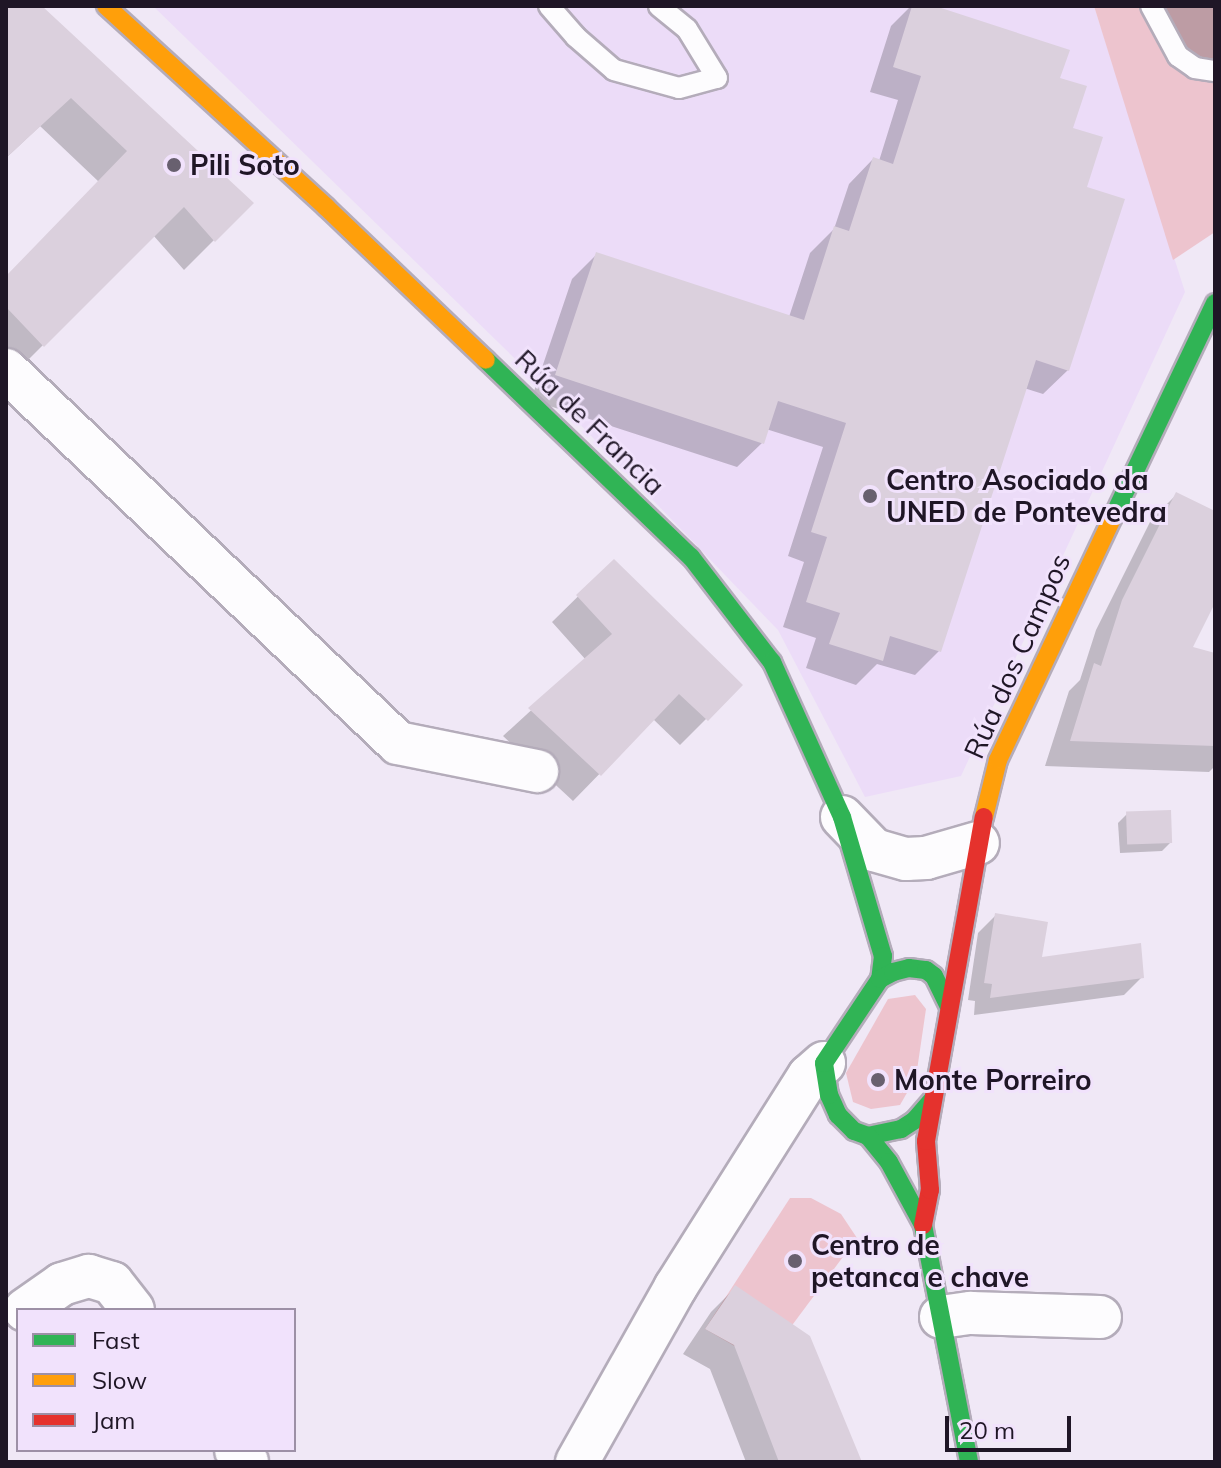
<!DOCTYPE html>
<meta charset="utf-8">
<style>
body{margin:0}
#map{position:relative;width:1221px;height:1468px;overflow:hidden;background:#f0e8f6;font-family:Mulish,sans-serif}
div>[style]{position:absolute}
.built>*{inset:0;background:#ecdcf8}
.green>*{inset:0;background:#edc4ce}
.shadow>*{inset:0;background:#0003}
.building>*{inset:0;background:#dbd0dd;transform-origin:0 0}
.roads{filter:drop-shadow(2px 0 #b4acba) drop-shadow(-2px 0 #b4acba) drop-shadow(0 2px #b4acba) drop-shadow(0 -2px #b4acba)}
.lane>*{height:20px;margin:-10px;padding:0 10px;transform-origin:10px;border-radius:10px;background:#fdfcfe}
.street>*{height:42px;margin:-21px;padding:0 21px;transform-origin:21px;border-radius:21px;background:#fdfcfe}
.fast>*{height:18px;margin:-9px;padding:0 9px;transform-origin:9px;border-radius:9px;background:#30b455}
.slow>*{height:18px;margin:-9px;padding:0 9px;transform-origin:9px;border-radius:9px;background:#ff9f0a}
.jam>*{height:18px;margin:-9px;padding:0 9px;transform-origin:9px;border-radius:9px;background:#e5322d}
.dots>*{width:22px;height:22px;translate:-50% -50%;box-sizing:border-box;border:4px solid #f1e2fc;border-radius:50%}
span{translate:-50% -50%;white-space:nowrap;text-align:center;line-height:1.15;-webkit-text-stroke:6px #f1e2fc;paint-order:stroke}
.poi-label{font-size:28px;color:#1f1626;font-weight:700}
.left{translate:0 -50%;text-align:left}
.street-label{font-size:28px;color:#1f1626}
.frame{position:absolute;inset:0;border:8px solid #1f1626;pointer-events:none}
.legend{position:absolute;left:16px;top:1308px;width:280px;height:144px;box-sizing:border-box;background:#f1e2fc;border:2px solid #9d90a6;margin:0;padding:10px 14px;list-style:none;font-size:24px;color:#1f1626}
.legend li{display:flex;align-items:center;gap:16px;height:40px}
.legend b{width:40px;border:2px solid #9d90a6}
.scale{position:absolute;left:945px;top:1416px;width:126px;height:36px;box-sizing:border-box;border:4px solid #1f1626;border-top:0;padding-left:10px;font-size:24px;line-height:28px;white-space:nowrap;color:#1f1626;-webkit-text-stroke:6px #f1e2fc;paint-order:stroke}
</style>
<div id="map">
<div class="built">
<div style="clip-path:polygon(153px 6px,1094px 6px,1185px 292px,961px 776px,865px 797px,778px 630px,544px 387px)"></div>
</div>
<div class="green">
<div style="clip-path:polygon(1094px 6px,1215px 6px,1215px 232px,1173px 260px)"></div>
<div style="clip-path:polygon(915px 995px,926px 1009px,916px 1077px,900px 1105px,871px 1109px,853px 1102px,846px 1073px,888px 999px)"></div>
<div style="clip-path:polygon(790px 1198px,811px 1198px,841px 1214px,857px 1238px,764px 1363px,705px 1329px)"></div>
</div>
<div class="shadow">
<div style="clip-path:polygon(6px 6px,39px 6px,251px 203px,184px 270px,153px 235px,13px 375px,6px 367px,6px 278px,99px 182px,40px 126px,6px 158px)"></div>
<div style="clip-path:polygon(911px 6px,928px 6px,1058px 79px,1084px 188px,1068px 370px,1043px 394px,1024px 388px,939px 651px,915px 675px,877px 664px,856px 685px,806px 668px,816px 638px,783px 627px,804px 562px,788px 556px,823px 447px,766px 429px,762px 443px,737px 467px,531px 400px,572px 279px,597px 254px,789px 317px,810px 253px,834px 229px,849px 184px,873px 159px,879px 161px,898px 100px,870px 92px,891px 26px)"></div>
<div style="clip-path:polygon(1149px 6px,1215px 6px,1215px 75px,1145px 11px)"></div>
<div style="clip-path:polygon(1177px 494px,1215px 513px,1215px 598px,1190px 648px,1215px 655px,1215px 766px,1209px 772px,1045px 766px,1069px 691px,1080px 680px,1096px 630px,1151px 520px)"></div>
<div style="clip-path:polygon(614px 561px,740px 685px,680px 745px,653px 719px,573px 801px,503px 736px,586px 660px,552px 622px)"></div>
<div style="clip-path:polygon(1127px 814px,1170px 843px,1162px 851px,1120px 853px,1118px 823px)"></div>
<div style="clip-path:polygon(996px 915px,1039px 959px,1142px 977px,1124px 995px,974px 1015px,975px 1001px,968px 1000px,978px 933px)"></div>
<div style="clip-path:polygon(735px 1288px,859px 1462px,746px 1462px,710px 1369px,683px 1354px,711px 1312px)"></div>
</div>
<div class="building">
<div style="clip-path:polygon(6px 6px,42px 6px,254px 203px,215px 242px,184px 207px,44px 347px,6px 307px,6px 276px,127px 151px,71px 98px,6px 158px)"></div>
<div style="clip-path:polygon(912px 6px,935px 6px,1070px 50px,1060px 78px,1087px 86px,1073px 128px,1103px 137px,1087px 187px,1125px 199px,1069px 371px,1036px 360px,941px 652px,890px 636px,883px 661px,829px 644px,840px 613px,806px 602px,827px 537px,811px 532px,846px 423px,778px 401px,764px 444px,555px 375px,596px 252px,804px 320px,834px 226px,849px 231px,873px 157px,893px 164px,921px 76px,893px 67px)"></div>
<div style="clip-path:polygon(1176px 492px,1215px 511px,1215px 603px,1193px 647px,1215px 653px,1215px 746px,1070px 741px,1094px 663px,1101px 666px,1122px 600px)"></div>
<div style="clip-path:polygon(614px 559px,743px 685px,708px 721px,679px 694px,601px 776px,528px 708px,612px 634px,576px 595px)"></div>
<div style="left:1171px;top:810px;width:33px;height:45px;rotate:88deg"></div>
<div style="clip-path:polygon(995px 913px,1048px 922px,1042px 957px,1141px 943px,1144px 978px,990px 998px,992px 984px,984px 983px)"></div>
<div style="clip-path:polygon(735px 1285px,810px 1336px,862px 1462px,779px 1462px,734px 1345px,705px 1329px)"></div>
</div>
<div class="roads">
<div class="lane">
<div style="left:549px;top:6px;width:41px;rotate:48.9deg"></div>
<div style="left:576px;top:37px;width:50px;rotate:41deg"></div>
<div style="left:614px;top:70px;width:67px;rotate:15.5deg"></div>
<div style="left:679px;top:88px;width:39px;rotate:-15deg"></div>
<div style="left:717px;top:78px;width:57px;rotate:-121.5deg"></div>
<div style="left:687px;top:29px;width:36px;rotate:-141deg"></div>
<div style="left:1151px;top:6px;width:57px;rotate:61.6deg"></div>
<div style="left:1178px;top:56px;width:21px;rotate:35deg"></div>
<div style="left:1195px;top:68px;width:20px;rotate:9deg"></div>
</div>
<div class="street">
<div style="left:6px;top:370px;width:541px;rotate:43.58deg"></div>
<div style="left:398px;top:743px;width:142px;rotate:11.4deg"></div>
<div style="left:842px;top:817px;width:46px;rotate:45.9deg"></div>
<div style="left:874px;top:850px;width:33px;rotate:16deg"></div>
<div style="left:906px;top:859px;width:20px;rotate:-3deg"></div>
<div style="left:926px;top:858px;width:54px;rotate:-16.1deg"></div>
<div style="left:25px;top:1310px;width:45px;rotate:-35.1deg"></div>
<div style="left:62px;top:1284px;width:28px;rotate:-17deg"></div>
<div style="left:89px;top:1276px;width:24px;rotate:17deg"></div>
<div style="left:112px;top:1283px;width:34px;rotate:52deg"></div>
<div style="left:941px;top:1317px;width:30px;rotate:-8deg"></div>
<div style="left:971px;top:1313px;width:129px;rotate:1.8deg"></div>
<div style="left:236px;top:1450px;width:16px;rotate:47deg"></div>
<div style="left:577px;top:1462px;width:200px;rotate:-60.6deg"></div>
<div style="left:675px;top:1288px;width:251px;rotate:-57.7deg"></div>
<div style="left:809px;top:1076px;width:20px;rotate:-41deg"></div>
</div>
<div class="fast">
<div style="left:486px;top:360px;width:284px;rotate:43.9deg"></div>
<div style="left:691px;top:557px;width:133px;rotate:52.4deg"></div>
<div style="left:772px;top:662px;width:170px;rotate:65.7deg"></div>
<div style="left:842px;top:817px;width:145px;rotate:73.6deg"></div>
<div style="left:883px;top:956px;width:23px;rotate:97deg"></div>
<div style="left:1113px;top:517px;width:237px;rotate:-64.5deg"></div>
<div style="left:933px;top:1099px;width:28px;rotate:131deg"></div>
<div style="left:915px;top:1120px;width:17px;rotate:147deg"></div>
<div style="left:901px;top:1129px;width:34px;rotate:168deg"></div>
<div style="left:868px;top:1136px;width:15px;rotate:-160deg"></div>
<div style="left:854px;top:1131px;width:23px;rotate:-135deg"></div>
<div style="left:838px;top:1115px;width:22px;rotate:-114deg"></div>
<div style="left:829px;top:1095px;width:32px;rotate:-99deg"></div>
<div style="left:824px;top:1063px;width:101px;rotate:-56.3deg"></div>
<div style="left:880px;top:979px;width:15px;rotate:-28deg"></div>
<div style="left:893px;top:972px;width:16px;rotate:-14deg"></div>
<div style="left:909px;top:968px;width:17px;rotate:7deg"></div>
<div style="left:926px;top:970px;width:10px;rotate:37deg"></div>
<div style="left:934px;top:976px;width:34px;rotate:64deg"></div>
<div style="left:868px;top:1136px;width:33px;rotate:51deg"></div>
<div style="left:889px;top:1162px;width:72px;rotate:61.6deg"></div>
<div style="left:923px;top:1225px;width:241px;rotate:79deg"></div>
</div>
<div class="slow">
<div style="left:106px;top:6px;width:298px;rotate:42.4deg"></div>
<div style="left:326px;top:207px;width:221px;rotate:43.7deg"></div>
<div style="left:984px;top:817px;width:59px;rotate:-76.2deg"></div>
<div style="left:998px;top:760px;width:269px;rotate:-64.7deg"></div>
</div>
<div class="jam">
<div style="left:923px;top:1225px;width:36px;rotate:-79deg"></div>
<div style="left:930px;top:1190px;width:49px;rotate:-94.7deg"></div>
<div style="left:926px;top:1141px;width:329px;rotate:-79.9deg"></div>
</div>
</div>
<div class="dots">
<div style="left:174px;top:165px;background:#68606f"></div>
<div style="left:870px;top:496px;background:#68606f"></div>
<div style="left:878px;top:1080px;background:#68606f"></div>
<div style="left:795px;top:1261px;background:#68606f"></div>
</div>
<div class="poi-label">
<span class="left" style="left:190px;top:165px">Pili Soto</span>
<span class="left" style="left:886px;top:496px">Centro Asociado da<br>UNED de Pontevedra</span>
<span class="left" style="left:894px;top:1080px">Monte Porreiro</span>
<span class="left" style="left:811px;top:1261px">Centro de<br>petanca e chave</span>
</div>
<div class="street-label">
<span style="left:590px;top:422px;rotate:44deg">Rúa de Francia</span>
<span style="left:1017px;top:656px;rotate:-66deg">Rúa dos Campos</span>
</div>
<div class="frame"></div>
<ul class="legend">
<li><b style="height:10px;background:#30b455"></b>Fast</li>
<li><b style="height:10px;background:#ff9f0a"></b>Slow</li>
<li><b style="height:10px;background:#e5322d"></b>Jam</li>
</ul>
<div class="scale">20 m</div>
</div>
